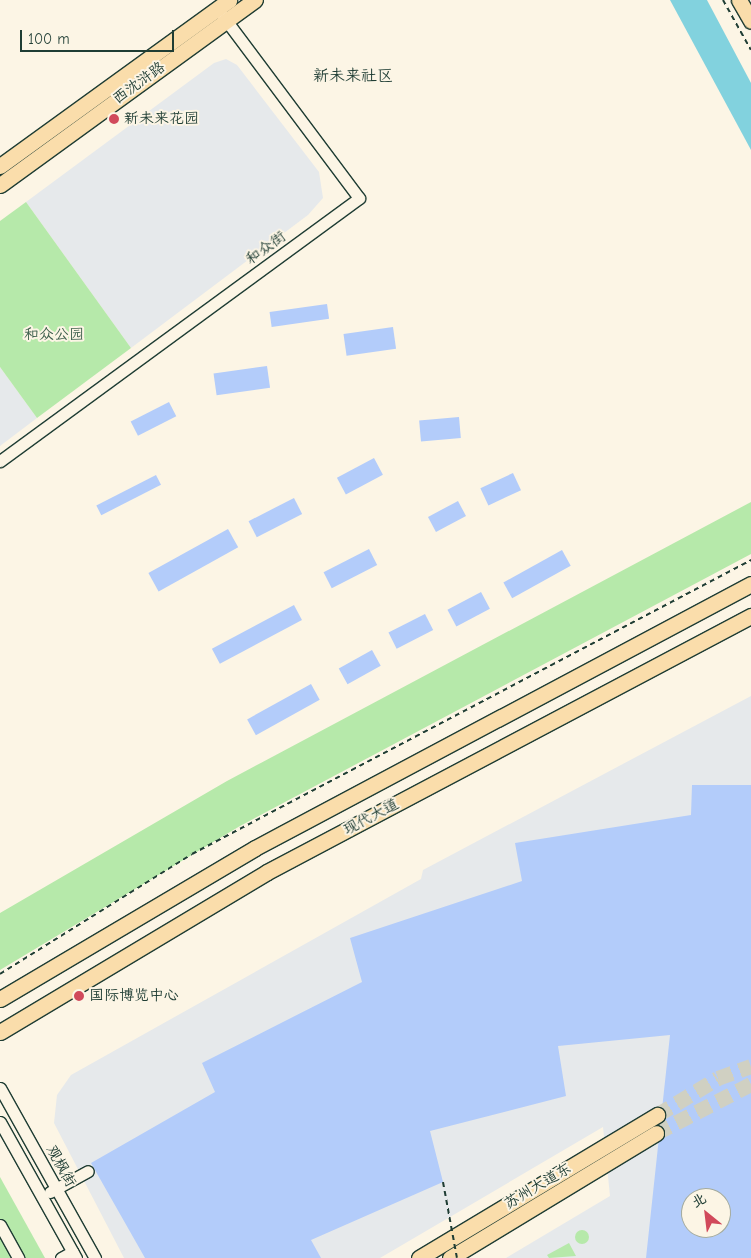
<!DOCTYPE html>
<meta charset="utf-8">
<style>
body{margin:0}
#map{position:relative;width:751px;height:1258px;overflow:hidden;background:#fcf5e5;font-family:"Comic Neue","LXGW WenKai TC",sans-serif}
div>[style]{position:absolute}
.built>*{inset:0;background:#e6e9eb}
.green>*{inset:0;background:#b6e9aa}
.round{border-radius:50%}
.water>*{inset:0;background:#82d2de}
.building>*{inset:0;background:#b3ccfa;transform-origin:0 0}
.major-tunnel>*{height:15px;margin-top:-7.5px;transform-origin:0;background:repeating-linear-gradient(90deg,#d0d0c2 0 15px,transparent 0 23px)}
.path>*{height:2px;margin-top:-1px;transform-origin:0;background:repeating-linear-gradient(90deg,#1f3d34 0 5px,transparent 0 9px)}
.roads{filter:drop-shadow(1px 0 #1f3d34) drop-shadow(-1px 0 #1f3d34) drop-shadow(0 1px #1f3d34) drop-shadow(0 -1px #1f3d34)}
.minor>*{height:11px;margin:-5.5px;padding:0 5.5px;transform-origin:5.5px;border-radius:5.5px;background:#fcf5e5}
.major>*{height:15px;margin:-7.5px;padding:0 7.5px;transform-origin:7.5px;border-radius:7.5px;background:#faddab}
.path-bridge>*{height:2px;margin-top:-1px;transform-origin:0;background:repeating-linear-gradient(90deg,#1f3d34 0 5px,transparent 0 9px)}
.dots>*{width:14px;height:14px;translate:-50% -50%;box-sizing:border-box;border:2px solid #fcf5e5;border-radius:50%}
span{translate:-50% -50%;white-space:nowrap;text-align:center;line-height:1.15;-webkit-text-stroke:4px #fcf5e5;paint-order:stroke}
.street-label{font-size:15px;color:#1f3d34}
.poi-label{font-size:15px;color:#1f3d34}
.left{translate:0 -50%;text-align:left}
.park-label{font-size:15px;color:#3d5f4c}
.neighbourhood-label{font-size:16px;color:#1f3d34}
.north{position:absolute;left:681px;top:1188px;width:50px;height:50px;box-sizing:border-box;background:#fcf5e5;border:1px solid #a4ab9e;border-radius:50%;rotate:331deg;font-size:14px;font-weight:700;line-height:20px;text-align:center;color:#1f3d34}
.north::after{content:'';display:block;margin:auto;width:18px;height:22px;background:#d1495b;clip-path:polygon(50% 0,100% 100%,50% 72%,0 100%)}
.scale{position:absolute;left:20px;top:30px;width:154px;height:22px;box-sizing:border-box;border:2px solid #1f3d34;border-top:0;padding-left:6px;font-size:15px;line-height:18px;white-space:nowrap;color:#1f3d34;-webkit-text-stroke:4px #fcf5e5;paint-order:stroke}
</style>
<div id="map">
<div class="built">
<div style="clip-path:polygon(226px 59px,237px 65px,319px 172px,323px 198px,308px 215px,131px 348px,26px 202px,214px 63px)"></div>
<div style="clip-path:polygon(0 367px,37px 418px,0 446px)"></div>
<div style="clip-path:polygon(evenodd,751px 696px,751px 1258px,506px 1258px,610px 1196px,603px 1127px,380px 1258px,124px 1258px,54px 1123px,57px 1095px,71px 1075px,421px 879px,423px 870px,751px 696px,691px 1198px,721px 1198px,721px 1228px,691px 1228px,691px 1198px)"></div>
</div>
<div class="green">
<div style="clip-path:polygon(26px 202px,131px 348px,37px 418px,0 367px,0 221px)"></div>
<div style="clip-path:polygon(751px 502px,751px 554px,240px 826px,0 970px,0 913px,227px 781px)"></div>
<div style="clip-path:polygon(0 1177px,45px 1258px,0 1258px)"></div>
<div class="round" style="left:575px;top:1230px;width:14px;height:14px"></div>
<div style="clip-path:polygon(569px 1243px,576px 1256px,549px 1258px,547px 1255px)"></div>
</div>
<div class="water">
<div style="clip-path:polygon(670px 0,707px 0,751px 83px,751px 150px)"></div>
</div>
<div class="building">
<div style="left:327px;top:304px;width:15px;height:58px;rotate:82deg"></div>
<div style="left:393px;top:327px;width:22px;height:50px;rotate:82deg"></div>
<div style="left:267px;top:366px;width:22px;height:54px;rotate:82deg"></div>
<div style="left:169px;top:402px;width:16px;height:43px;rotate:63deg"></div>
<div style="left:459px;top:417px;width:21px;height:40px;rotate:85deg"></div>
<div style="left:374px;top:458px;width:19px;height:42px;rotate:62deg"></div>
<div style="left:513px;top:473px;width:19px;height:36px;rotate:65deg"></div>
<div style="left:156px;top:475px;width:11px;height:67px;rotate:63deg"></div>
<div style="left:294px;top:498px;width:18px;height:51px;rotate:63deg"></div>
<div style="left:458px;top:501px;width:17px;height:34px;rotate:62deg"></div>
<div style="left:228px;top:529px;width:21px;height:91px;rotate:61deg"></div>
<div style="left:369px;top:549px;width:18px;height:51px;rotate:63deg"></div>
<div style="left:562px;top:550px;width:18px;height:67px;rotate:61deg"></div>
<div style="left:481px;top:592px;width:19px;height:38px;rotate:62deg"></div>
<div style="left:294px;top:605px;width:17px;height:93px;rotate:62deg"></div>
<div style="left:425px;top:614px;width:18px;height:41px;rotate:63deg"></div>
<div style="left:372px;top:650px;width:18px;height:38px;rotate:61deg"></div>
<div style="left:311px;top:684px;width:18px;height:73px;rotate:61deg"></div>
<div style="clip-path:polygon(evenodd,692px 785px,751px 785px,751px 1258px,646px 1258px,670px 1035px,558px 1046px,566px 1096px,430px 1131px,443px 1182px,311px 1240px,321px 1258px,145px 1258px,91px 1163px,215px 1092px,202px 1063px,362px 982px,350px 938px,522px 881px,515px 843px,691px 815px,692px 785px,691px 1198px,721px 1198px,721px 1228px,691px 1228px,691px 1198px)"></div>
</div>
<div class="major-tunnel">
<div style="left:657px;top:1115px;width:71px;rotate:-31.2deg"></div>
<div style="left:718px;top:1078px;width:35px;rotate:-20deg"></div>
<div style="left:656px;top:1133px;width:107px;rotate:-27.3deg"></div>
</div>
<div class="path">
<div style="left:723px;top:0;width:57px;rotate:60.8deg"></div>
<div style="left:0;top:974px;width:226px;rotate:-32deg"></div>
<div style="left:192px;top:854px;width:632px;rotate:-27.74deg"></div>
</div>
<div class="roads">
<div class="minor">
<div style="left:0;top:461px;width:445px;rotate:-36.2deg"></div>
<div style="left:359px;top:198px;width:229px;rotate:-126.8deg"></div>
<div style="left:0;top:1088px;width:195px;rotate:60.8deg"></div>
<div style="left:0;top:1122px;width:156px;rotate:60.8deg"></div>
<div style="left:50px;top:1192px;width:43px;rotate:-28.9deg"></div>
<div style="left:0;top:1225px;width:38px;rotate:61deg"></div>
<div style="left:61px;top:1258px;width:13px;rotate:-29deg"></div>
</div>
<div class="major">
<div style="left:739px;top:0;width:24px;rotate:60deg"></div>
<div style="left:0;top:166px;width:283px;rotate:-35.9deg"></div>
<div style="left:0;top:185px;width:315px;rotate:-36deg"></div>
<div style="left:0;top:999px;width:296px;rotate:-30.6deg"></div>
<div style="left:255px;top:848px;width:562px;rotate:-28.02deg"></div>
<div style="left:0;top:1032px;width:311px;rotate:-30.9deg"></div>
<div style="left:267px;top:872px;width:548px;rotate:-27.88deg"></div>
<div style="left:419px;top:1258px;width:278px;rotate:-31deg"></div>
<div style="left:450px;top:1258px;width:241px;rotate:-31.2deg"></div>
</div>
</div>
<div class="path-bridge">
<div style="left:443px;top:1182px;width:77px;rotate:79.6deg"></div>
</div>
<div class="dots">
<div style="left:114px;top:119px;background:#d1495b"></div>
<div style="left:79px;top:996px;background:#d1495b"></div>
</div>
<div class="street-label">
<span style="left:139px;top:83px;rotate:-36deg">西沈浒路</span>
<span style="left:266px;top:248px;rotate:-36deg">和众街</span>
<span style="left:371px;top:817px;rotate:-28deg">现代大道</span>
<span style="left:61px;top:1166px;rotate:61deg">观枫街</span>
<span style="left:538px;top:1186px;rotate:-31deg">苏州大道东</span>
</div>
<div class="poi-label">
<span class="left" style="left:124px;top:119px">新未来花园</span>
<span class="left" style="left:89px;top:996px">国际博览中心</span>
</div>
<div class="park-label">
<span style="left:54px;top:335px">和众公园</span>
</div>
<div class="neighbourhood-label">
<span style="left:353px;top:76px">新未来社区</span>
</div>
<div class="north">北</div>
<div class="scale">100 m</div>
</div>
